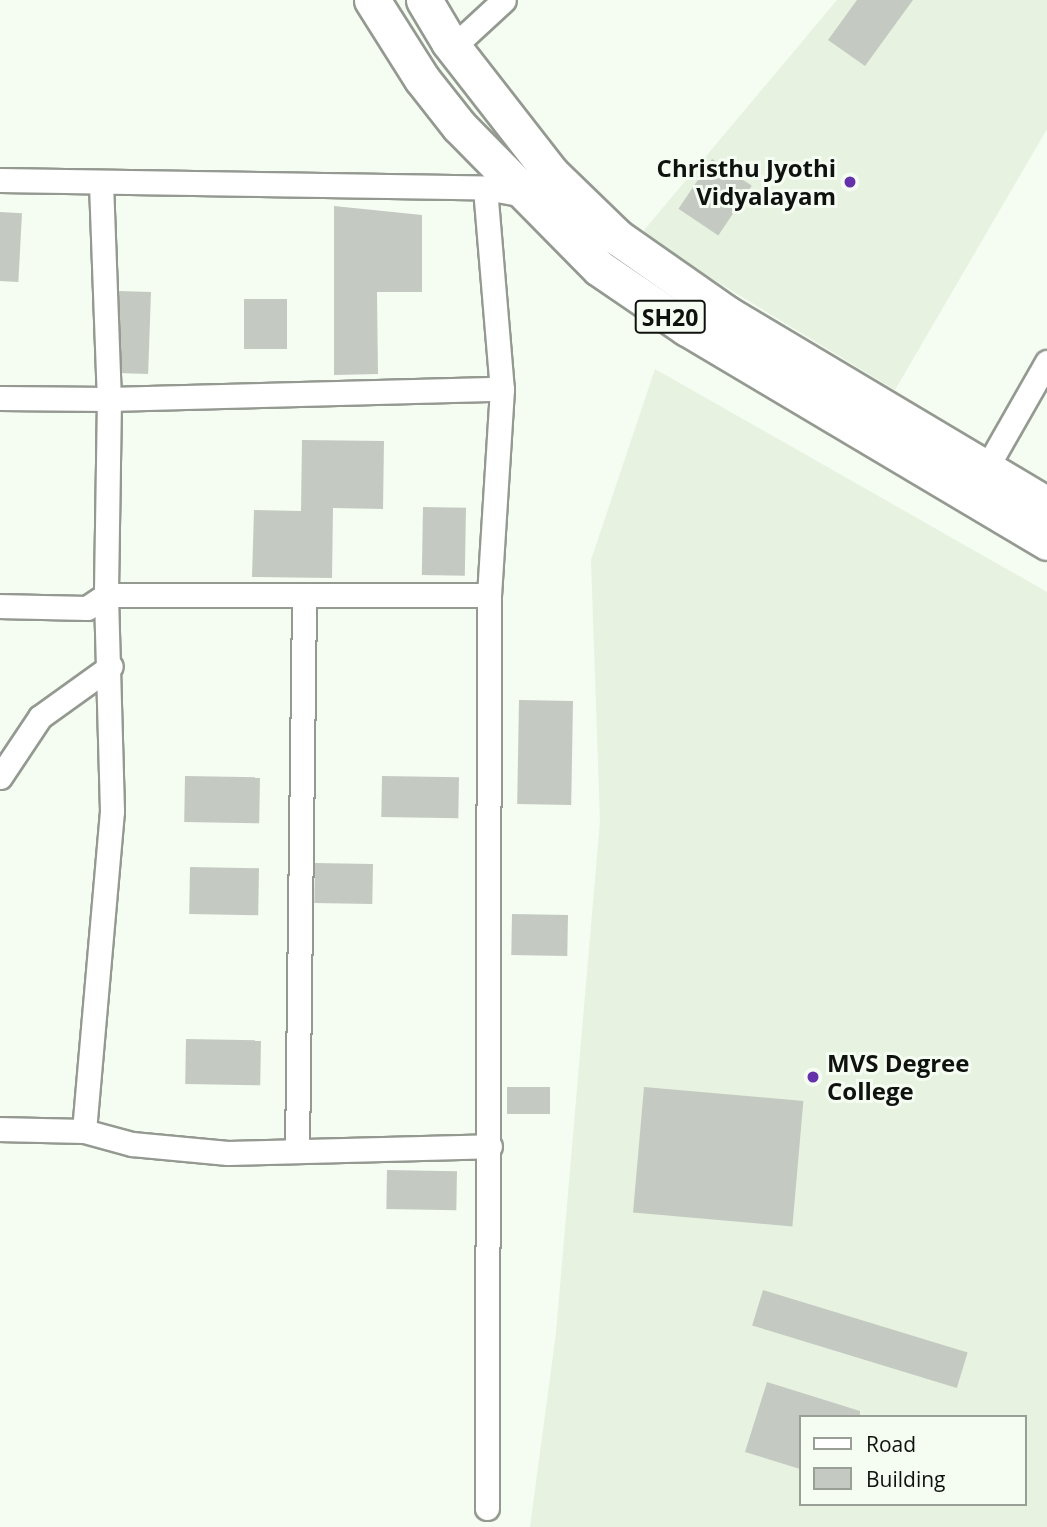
<!DOCTYPE html>
<style>
body{margin:0}
#map{position:relative;width:1047px;height:1527px;overflow:hidden;background:#f5fcf2;font-family:"Open Sans",sans-serif}
div>[style]{position:absolute}
.built>*{inset:0;background:#e7f2e1}
.building>*{inset:0;background:#c4cac1;transform-origin:0 0}
.roads{filter:drop-shadow(2px 0 #949a91) drop-shadow(-2px 0 #949a91) drop-shadow(0 2px #949a91) drop-shadow(0 -2px #949a91)}
.street>*{height:23px;margin:-11.5px;padding:0 11.5px;transform-origin:11.5px;border-radius:11.5px;background:#fff}
.primary>*{height:35px;margin:-17.5px;padding:0 17.5px;transform-origin:17.5px;border-radius:17.5px;background:#fff}
.dots>*{width:19px;height:19px;translate:-50% -50%;box-sizing:border-box;border:4px solid #f5fcf2;border-radius:50%}
span{translate:-50% -50%;white-space:nowrap;text-align:center;line-height:1.15;-webkit-text-stroke:6px #f5fcf2;paint-order:stroke}
.shield-label span{padding:2px 5px;background:#f5fcf2;border:2px solid;border-radius:5px;-webkit-text-stroke-width:0}
.shield-label{font-size:23px;color:#10120f;font-weight:700}
.poi-label{font-size:24px;color:#10120f;font-weight:700}
.right{translate:-100% -50%;text-align:right}
.left{translate:0 -50%;text-align:left}
.legend{position:absolute;left:799px;top:1415px;width:228px;height:91px;box-sizing:border-box;background:#f5fcf2;border:2px solid #999e97;margin:0;padding:9px 12px;list-style:none;font-size:21px;color:#10120f}
.legend li{display:flex;align-items:center;gap:14px;height:35px}
.legend b{width:35px;border:2px solid #999e97}
</style>
<div id="map">
<div class="built">
<div style="clip-path:polygon(837px 0,1047px 0,1047px 129px,895px 390px,640px 235px)"></div>
<div style="clip-path:polygon(evenodd,655px 369px,1047px 592px,1047px 1527px,530px 1527px,556px 1333px,600px 821px,591px 560px,655px 369px,800px 1417px,1024px 1417px,1024px 1504px,800px 1504px,800px 1417px)"></div>
</div>
<div class="building">
<div style="clip-path:polygon(857px 0,913px 0,865px 66px,828px 40px)"></div>
<div style="left:712px;top:159px;width:48px;height:60px;rotate:34deg"></div>
<div style="clip-path:polygon(334px 206px,422px 215px,422px 292px,377px 292px,378px 374px,334px 375px)"></div>
<div style="left:0;top:212px;width:22px;height:69px;rotate:3deg"></div>
<div style="left:119px;top:291px;width:32px;height:82px;rotate:2deg"></div>
<div style="left:287px;top:299px;width:50px;height:43px;rotate:90deg"></div>
<div style="clip-path:polygon(302px 440px,384px 441px,383px 509px,333px 508px,332px 578px,252px 577px,254px 510px,301px 511px)"></div>
<div style="left:423px;top:507px;width:43px;height:68px;rotate:1deg"></div>
<div style="left:519px;top:700px;width:54px;height:104px;rotate:1deg"></div>
<div style="left:185px;top:776px;width:75px;height:46px;rotate:1deg"></div>
<div style="left:382px;top:776px;width:77px;height:41px;rotate:1deg"></div>
<div style="left:315px;top:863px;width:58px;height:40px;rotate:1deg"></div>
<div style="left:190px;top:867px;width:69px;height:47px;rotate:1deg"></div>
<div style="left:512px;top:914px;width:56px;height:41px;rotate:1deg"></div>
<div style="left:186px;top:1039px;width:75px;height:45px;rotate:1deg"></div>
<div style="left:507px;top:1087px;width:43px;height:27px"></div>
<div style="left:644px;top:1087px;width:160px;height:126px;rotate:5deg"></div>
<div style="left:387px;top:1170px;width:70px;height:39px;rotate:1deg"></div>
<div style="left:763px;top:1290px;width:214px;height:37px;rotate:17deg"></div>
<div style="clip-path:polygon(767px 1382px,860px 1411px,860px 1417px,800px 1417px,800px 1469px,745px 1452px)"></div>
</div>
<div class="roads">
<div class="street">
<div style="left:453px;top:47px;width:69px;rotate:-42.7deg"></div>
<div style="left:0;top:180px;width:485px;rotate:0.9deg"></div>
<div style="left:485px;top:188px;width:41px;rotate:9.9deg"></div>
<div style="left:101px;top:183px;width:216px;rotate:87.9deg"></div>
<div style="left:109px;top:399px;width:393px;rotate:-1.5deg"></div>
<div style="left:502px;top:389px;width:206px;rotate:93.6deg"></div>
<div style="left:485px;top:188px;width:202px;rotate:85.2deg"></div>
<div style="left:0;top:398px;width:109px;rotate:0.5deg"></div>
<div style="left:109px;top:399px;width:196px;rotate:90.9deg"></div>
<div style="left:106px;top:595px;width:23px;rotate:146deg"></div>
<div style="left:87px;top:608px;width:87px;rotate:-178.7deg"></div>
<div style="left:979px;top:481px;width:137px;rotate:-60.3deg"></div>
<div style="left:0;top:777px;width:72px;rotate:-56.3deg"></div>
<div style="left:40px;top:717px;width:87px;rotate:-35.7deg"></div>
<div style="left:0;top:1129px;width:84px;rotate:1.4deg"></div>
<div style="left:84px;top:1131px;width:321px;rotate:-85deg"></div>
<div style="left:112px;top:811px;width:216px;rotate:-91.6deg"></div>
<div style="left:106px;top:595px;width:383px"></div>
<div style="left:489px;top:595px;width:913px;rotate:90.13deg"></div>
<div style="left:84px;top:1131px;width:50px;rotate:15.2deg"></div>
<div style="left:132px;top:1144px;width:96px;rotate:5.4deg"></div>
<div style="left:228px;top:1153px;width:262px;rotate:-1.5deg"></div>
<div style="left:297px;top:1151px;width:552px;rotate:-89.27deg"></div>
</div>
<div class="primary">
<div style="left:372px;top:0;width:93px;rotate:57.7deg"></div>
<div style="left:422px;top:79px;width:60px;rotate:51.8deg"></div>
<div style="left:459px;top:126px;width:199px;rotate:45.4deg"></div>
<div style="left:599px;top:268px;width:107px;rotate:34.3deg"></div>
<div style="left:687px;top:328px;width:419px;rotate:30.7deg"></div>
<div style="left:424px;top:0;width:49px;rotate:59.2deg"></div>
<div style="left:449px;top:42px;width:166px;rotate:52.1deg"></div>
<div style="left:551px;top:173px;width:92px;rotate:44.1deg"></div>
<div style="left:617px;top:237px;width:134px;rotate:35deg"></div>
<div style="left:727px;top:314px;width:373px;rotate:30.8deg"></div>
</div>
</div>
<div class="dots">
<div style="left:850px;top:182px;background:#6532a9"></div>
<div style="left:813px;top:1077px;background:#6532a9"></div>
</div>
<div class="shield-label">
<span style="left:670px;top:317px">SH20</span>
</div>
<div class="poi-label">
<span class="right" style="left:836px;top:182px">Christhu Jyothi<br>Vidyalayam</span>
<span class="left" style="left:827px;top:1077px">MVS Degree<br>College</span>
</div>
<ul class="legend">
<li><b style="height:9px;background:#fff"></b>Road</li>
<li><b style="height:19px;background:#c4cac1"></b>Building</li>
</ul>
</div>
